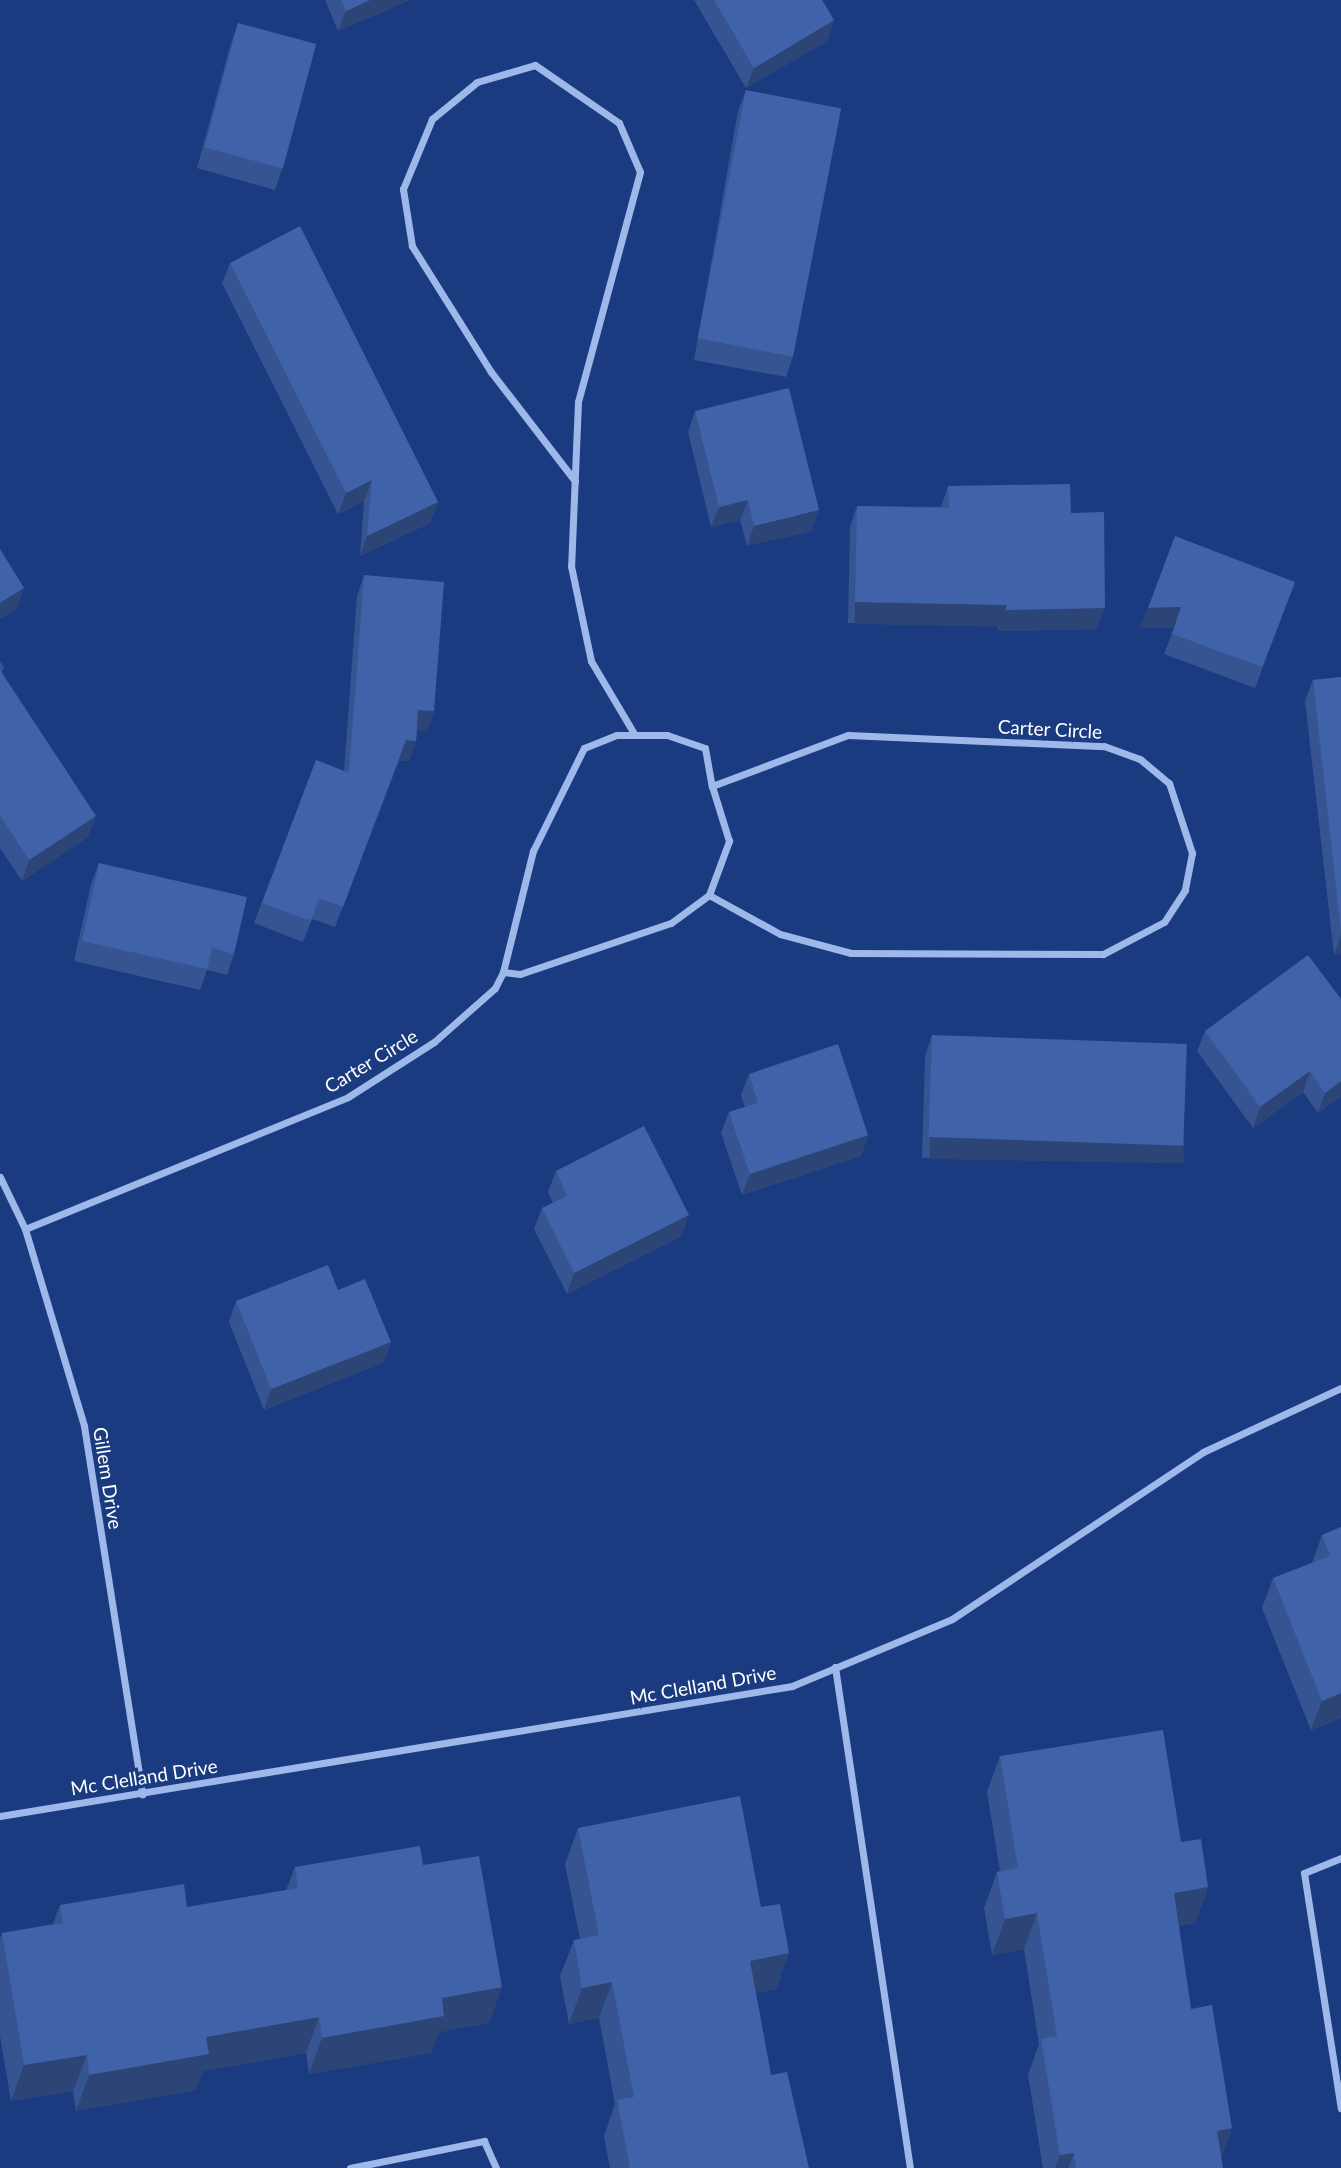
<!DOCTYPE html>
<style>
body{margin:0}
#map{position:relative;width:1341px;height:2168px;overflow:hidden;background:#1b3b81;font-family:Lato,sans-serif}
div>[style]{position:absolute}
.minor>*{height:7px;margin:-3.5px;padding:0 3.5px;transform-origin:3.5px;border-radius:3.5px;background:#9fb8ea}
.wall>*{inset:0;background:#365491}
.shaded-wall>*{inset:0;background:#2c4576;transform-origin:0 0}
.building>*{inset:0;background:#3f62a9;transform-origin:0 0}
span{translate:-50% -50%;white-space:nowrap;text-align:center;line-height:1.15;-webkit-text-stroke:7px #1b3b81;paint-order:stroke}
.street-label{font-size:19px;color:#fff}
</style>
<div id="map">
<div class="minor">
<div style="left:575px;top:481px;width:138px;rotate:-127.6deg"></div>
<div style="left:491px;top:372px;width:149px;rotate:-122.1deg"></div>
<div style="left:412px;top:246px;width:58px;rotate:-99deg"></div>
<div style="left:403px;top:189px;width:76px;rotate:-67.5deg"></div>
<div style="left:432px;top:119px;width:58px;rotate:-39.4deg"></div>
<div style="left:477px;top:82px;width:60px;rotate:-16.3deg"></div>
<div style="left:535px;top:65px;width:102px;rotate:34.6deg"></div>
<div style="left:619px;top:123px;width:53px;rotate:66.8deg"></div>
<div style="left:640px;top:172px;width:238px;rotate:105.1deg"></div>
<div style="left:578px;top:402px;width:164px;rotate:92.4deg"></div>
<div style="left:571px;top:566px;width:97px;rotate:78.1deg"></div>
<div style="left:591px;top:661px;width:86px;rotate:59.3deg"></div>
<div style="left:503px;top:972px;width:125px;rotate:-76.1deg"></div>
<div style="left:533px;top:851px;width:115px;rotate:-63.7deg"></div>
<div style="left:584px;top:748px;width:35px;rotate:-22deg"></div>
<div style="left:617px;top:735px;width:50px"></div>
<div style="left:667px;top:735px;width:40px;rotate:18.9deg"></div>
<div style="left:705px;top:748px;width:39px;rotate:80deg"></div>
<div style="left:0;top:1177px;width:58px;rotate:64.3deg"></div>
<div style="left:25px;top:1229px;width:206px;rotate:73.3deg"></div>
<div style="left:84px;top:1426px;width:373px;rotate:81deg"></div>
<div style="left:25px;top:1229px;width:349px;rotate:-22.2deg"></div>
<div style="left:348px;top:1097px;width:102px;rotate:-32.6deg"></div>
<div style="left:434px;top:1042px;width:81px;rotate:-41.5deg"></div>
<div style="left:495px;top:988px;width:18px;rotate:-63deg"></div>
<div style="left:503px;top:972px;width:17px;rotate:7deg"></div>
<div style="left:520px;top:974px;width:159px;rotate:-18.7deg"></div>
<div style="left:671px;top:923px;width:47px;rotate:-36.4deg"></div>
<div style="left:709px;top:895px;width:58px;rotate:-69.7deg"></div>
<div style="left:729px;top:841px;width:58px;rotate:-107.2deg"></div>
<div style="left:712px;top:786px;width:145px;rotate:-20.6deg"></div>
<div style="left:848px;top:735px;width:256px;rotate:2.5deg"></div>
<div style="left:1104px;top:746px;width:38px;rotate:20deg"></div>
<div style="left:1140px;top:759px;width:38px;rotate:40deg"></div>
<div style="left:1169px;top:783px;width:74px;rotate:71.8deg"></div>
<div style="left:1192px;top:853px;width:38px;rotate:101deg"></div>
<div style="left:1185px;top:890px;width:38px;rotate:123deg"></div>
<div style="left:1164px;top:922px;width:69px;rotate:152.3deg"></div>
<div style="left:1103px;top:954px;width:252px;rotate:-179.8deg"></div>
<div style="left:851px;top:953px;width:73px;rotate:-165deg"></div>
<div style="left:780px;top:934px;width:81px;rotate:-151.2deg"></div>
<div style="left:835px;top:1667px;width:507px;rotate:81.49deg"></div>
<div style="left:0;top:1816px;width:803px;rotate:-9.32deg"></div>
<div style="left:792px;top:1686px;width:173px;rotate:-22.7deg"></div>
<div style="left:952px;top:1619px;width:301px;rotate:-33.6deg"></div>
<div style="left:1203px;top:1452px;width:152px;rotate:-24.9deg"></div>
<div style="left:1341px;top:1858px;width:40px;rotate:158deg"></div>
<div style="left:1304px;top:1873px;width:238px;rotate:81.1deg"></div>
<div style="left:350px;top:2168px;width:137px;rotate:-11.4deg"></div>
<div style="left:484px;top:2141px;width:30px;rotate:66deg"></div>
</div>
<div class="wall">
<div style="clip-path:polygon(325px 0,410px 0,338px 31px)"></div>
<div style="clip-path:polygon(694px 0,822px 0,834px 20px,827px 41px,746px 88px)"></div>
<div style="clip-path:polygon(238px 23px,282px 169px,275px 190px,197px 168px,231px 43px)"></div>
<div style="clip-path:polygon(746px 90px,793px 356px,786px 377px,694px 360px,738px 111px)"></div>
<div style="clip-path:polygon(230px 263px,438px 502px,430px 523px,360px 556px,364px 501px,338px 514px,222px 283px)"></div>
<div style="clip-path:polygon(695px 411px,812px 531px,747px 546px,740px 520px,711px 527px,688px 432px)"></div>
<div style="clip-path:polygon(948px 486px,1071px 513px,1097px 629px,998px 631px,998px 625px,848px 623px,850px 527px,857px 506px,941px 507px)"></div>
<div style="clip-path:polygon(364px 575px,434px 711px,427px 731px,417px 731px,416px 741px,409px 761px,399px 761px,335px 927px,312px 919px,303px 942px,254px 923px,316px 760px,344px 771px,357px 596px)"></div>
<div style="clip-path:polygon(1295px 582px,1255px 688px,1164px 654px,1174px 628px,1140px 628px)"></div>
<div style="clip-path:polygon(0 661px,4px 667px,2px 672px,88px 837px,22px 881px,0 848px)"></div>
<div style="clip-path:polygon(1341px 677px,1341px 954px,1334px 955px,1305px 701px,1313px 680px)"></div>
<div style="clip-path:polygon(99px 863px,234px 954px,227px 975px,207px 970px,200px 990px,74px 961px,91px 884px)"></div>
<div style="clip-path:polygon(1341px 999px,1341px 1096px,1318px 1113px,1303px 1092px,1253px 1128px,1197px 1051px,1205px 1031px)"></div>
<div style="clip-path:polygon(932px 1035px,1176px 1163px,922px 1158px,925px 1056px)"></div>
<div style="clip-path:polygon(749px 1074px,868px 1135px,861px 1156px,742px 1195px,721px 1133px,729px 1112px,745px 1107px,741px 1095px)"></div>
<div style="clip-path:polygon(556px 1171px,682px 1236px,567px 1294px,534px 1229px,542px 1208px,553px 1203px,548px 1192px)"></div>
<div style="clip-path:polygon(338px 1290px,391px 1342px,383px 1363px,264px 1410px,229px 1322px,236px 1301px)"></div>
<div style="clip-path:polygon(1341px 1527px,1341px 1718px,1311px 1730px,1262px 1608px,1273px 1578px,1312px 1563px,1322px 1535px)"></div>
<div style="clip-path:polygon(1000px 1756px,1181px 1842px,1208px 1887px,1195px 1923px,1179px 1926px,1191px 2009px,1232px 2128px,1221px 2158px,1223px 2168px,1043px 2168px,1028px 2075px,1039px 2044px,1024px 1949px,992px 1955px,984px 1908px,997px 1872px,1000px 1871px,987px 1792px)"></div>
<div style="clip-path:polygon(578px 1828px,761px 1907px,789px 1953px,776px 1989px,756px 1993px,771px 2075px,809px 2168px,610px 2168px,604px 2136px,615px 2104px,599px 2018px,569px 2024px,560px 1976px,574px 1940px,580px 1939px,565px 1864px)"></div>
<div style="clip-path:polygon(423px 1865px,502px 1987px,489px 2023px,439px 2032px,431px 2053px,309px 2074px,306px 2053px,203px 2071px,196px 2090px,76px 2111px,73px 2091px,11px 2101px,0 2036px,0 1938px,2px 1933px,53px 1924px,60px 1905px,187px 1907px,286px 1890px,295px 1867px)"></div>
</div>
<div class="shaded-wall">
<div style="clip-path:polygon(370px 0,410px 0,338px 31px,346px 11px)"></div>
<div style="clip-path:polygon(834px 20px,827px 41px,746px 88px,754px 68px)"></div>
<div style="clip-path:polygon(372px 480px,364px 501px,338px 514px,346px 493px)"></div>
<div style="clip-path:polygon(748px 500px,740px 520px,711px 527px,719px 507px)"></div>
<div style="clip-path:polygon(438px 502px,430px 523px,360px 556px,367px 536px)"></div>
<div style="clip-path:polygon(819px 510px,812px 531px,747px 546px,754px 526px)"></div>
<div style="clip-path:polygon(24px 588px,17px 609px,0 619px,0 603px)"></div>
<div style="left:855px;top:602px;width:151px;height:22px;rotate:1deg"></div>
<div style="clip-path:polygon(1181px 607px,1174px 628px,1140px 628px,1148px 608px)"></div>
<div style="clip-path:polygon(1105px 608px,1097px 629px,998px 631px,1006px 610px)"></div>
<div style="clip-path:polygon(418px 710px,434px 711px,427px 731px,411px 731px)"></div>
<div style="clip-path:polygon(406px 740px,416px 741px,409px 761px,399px 761px,335px 927px)"></div>
<div style="clip-path:polygon(96px 816px,88px 837px,22px 881px,29px 860px)"></div>
<div style="clip-path:polygon(1341px 935px,1341px 954px,1334px 955px)"></div>
<div style="clip-path:polygon(1310px 1071px,1303px 1092px,1253px 1128px,1260px 1107px)"></div>
<div style="clip-path:polygon(1341px 1081px,1341px 1096px,1318px 1113px,1325px 1093px)"></div>
<div style="clip-path:polygon(868px 1135px,861px 1156px,742px 1195px,750px 1174px)"></div>
<div style="left:930px;top:1137px;width:254px;height:22px;rotate:1deg"></div>
<div style="clip-path:polygon(689px 1215px,682px 1236px,567px 1294px,574px 1273px)"></div>
<div style="clip-path:polygon(391px 1342px,383px 1363px,264px 1410px,271px 1389px)"></div>
<div style="clip-path:polygon(1341px 1693px,1341px 1718px,1311px 1730px,1322px 1701px)"></div>
<div style="clip-path:polygon(1208px 1887px,1195px 1923px,1160px 1929px,1174px 1893px)"></div>
<div style="clip-path:polygon(1037px 1913px,1024px 1949px,992px 1955px,1005px 1919px)"></div>
<div style="clip-path:polygon(789px 1953px,776px 1989px,737px 1997px,750px 1961px)"></div>
<div style="clip-path:polygon(612px 1982px,599px 2018px,569px 2024px,582px 1988px)"></div>
<div style="clip-path:polygon(502px 1987px,489px 2023px,439px 2032px,431px 2053px,309px 2074px,322px 2038px,442px 1998px)"></div>
<div style="clip-path:polygon(319px 2017px,306px 2053px,203px 2071px,196px 2090px,76px 2111px,89px 2075px,206px 2037px)"></div>
<div style="clip-path:polygon(87px 2055px,73px 2091px,11px 2101px,24px 2065px)"></div>
<div style="clip-path:polygon(1232px 2128px,1219px 2164px,1217px 2131px)"></div>
<div style="clip-path:polygon(1074px 2153px,1068px 2168px,1055px 2168px,1060px 2155px)"></div>
</div>
<div class="building">
<div style="clip-path:polygon(341px 0,370px 0,346px 11px)"></div>
<div style="clip-path:polygon(714px 0,822px 0,834px 20px,754px 68px)"></div>
<div style="left:238px;top:23px;width:81px;height:129px;rotate:15deg"></div>
<div style="left:746px;top:90px;width:97px;height:253px;rotate:11deg"></div>
<div style="clip-path:polygon(300px 226px,438px 502px,367px 536px,372px 480px,346px 493px,230px 263px)"></div>
<div style="clip-path:polygon(789px 388px,819px 510px,754px 526px,748px 500px,719px 507px,695px 411px)"></div>
<div style="clip-path:polygon(1070px 484px,1071px 513px,1104px 512px,1105px 608px,1006px 610px,1006px 605px,855px 602px,857px 506px,949px 508px,948px 486px)"></div>
<div style="clip-path:polygon(1175px 536px,1295px 582px,1262px 667px,1172px 634px,1181px 607px,1148px 608px)"></div>
<div style="clip-path:polygon(0 549px,24px 588px,0 603px)"></div>
<div style="clip-path:polygon(364px 575px,444px 582px,434px 711px,418px 710px,416px 741px,406px 740px,343px 907px,319px 898px,311px 921px,262px 903px,316px 760px,349px 773px)"></div>
<div style="clip-path:polygon(0 670px,96px 816px,29px 860px,0 815px)"></div>
<div style="clip-path:polygon(1341px 677px,1341px 932px,1313px 680px)"></div>
<div style="clip-path:polygon(99px 863px,247px 897px,234px 954px,212px 948px,207px 969px,82px 941px)"></div>
<div style="clip-path:polygon(1308px 955px,1341px 999px,1341px 1081px,1325px 1093px,1310px 1071px,1260px 1107px,1205px 1031px)"></div>
<div style="left:932px;top:1035px;width:255px;height:102px;rotate:2deg"></div>
<div style="clip-path:polygon(838px 1044px,868px 1135px,750px 1174px,729px 1112px,758px 1103px,749px 1074px)"></div>
<div style="clip-path:polygon(644px 1126px,689px 1215px,574px 1273px,542px 1208px,567px 1196px,556px 1171px)"></div>
<div style="clip-path:polygon(328px 1265px,338px 1290px,365px 1279px,391px 1342px,271px 1389px,236px 1301px)"></div>
<div style="clip-path:polygon(1341px 1527px,1341px 1693px,1322px 1701px,1273px 1578px,1330px 1556px,1322px 1535px)"></div>
<div style="clip-path:polygon(1163px 1730px,1181px 1842px,1201px 1839px,1208px 1887px,1174px 1893px,1191px 2009px,1212px 2005px,1232px 2128px,1217px 2131px,1223px 2168px,1076px 2168px,1074px 2153px,1060px 2155px,1041px 2039px,1057px 2036px,1037px 1913px,1005px 1919px,997px 1872px,1018px 1868px,1000px 1756px)"></div>
<div style="clip-path:polygon(740px 1796px,761px 1907px,780px 1904px,789px 1953px,750px 1961px,771px 2075px,787px 2072px,809px 2168px,630px 2168px,617px 2100px,634px 2097px,612px 1982px,582px 1988px,574px 1940px,599px 1935px,578px 1828px)"></div>
<div style="clip-path:polygon(420px 1846px,423px 1865px,479px 1856px,502px 1987px,442px 1998px,444px 2016px,322px 2038px,319px 2017px,206px 2037px,209px 2054px,89px 2075px,87px 2055px,24px 2065px,2px 1933px,63px 1923px,60px 1905px,184px 1884px,187px 1907px,298px 1888px,295px 1867px)"></div>
</div>
<div class="street-label">
<span style="left:1050px;top:729px;rotate:3deg">Carter Circle</span>
<span style="left:371px;top:1061px;rotate:-31deg">Carter Circle</span>
<span style="left:108px;top:1478px;rotate:81deg">Gillem Drive</span>
<span style="left:703px;top:1685px;rotate:-10deg">Mc Clelland Drive</span>
<span style="left:144px;top:1777px;rotate:-9deg">Mc Clelland Drive</span>
</div>
</div>
